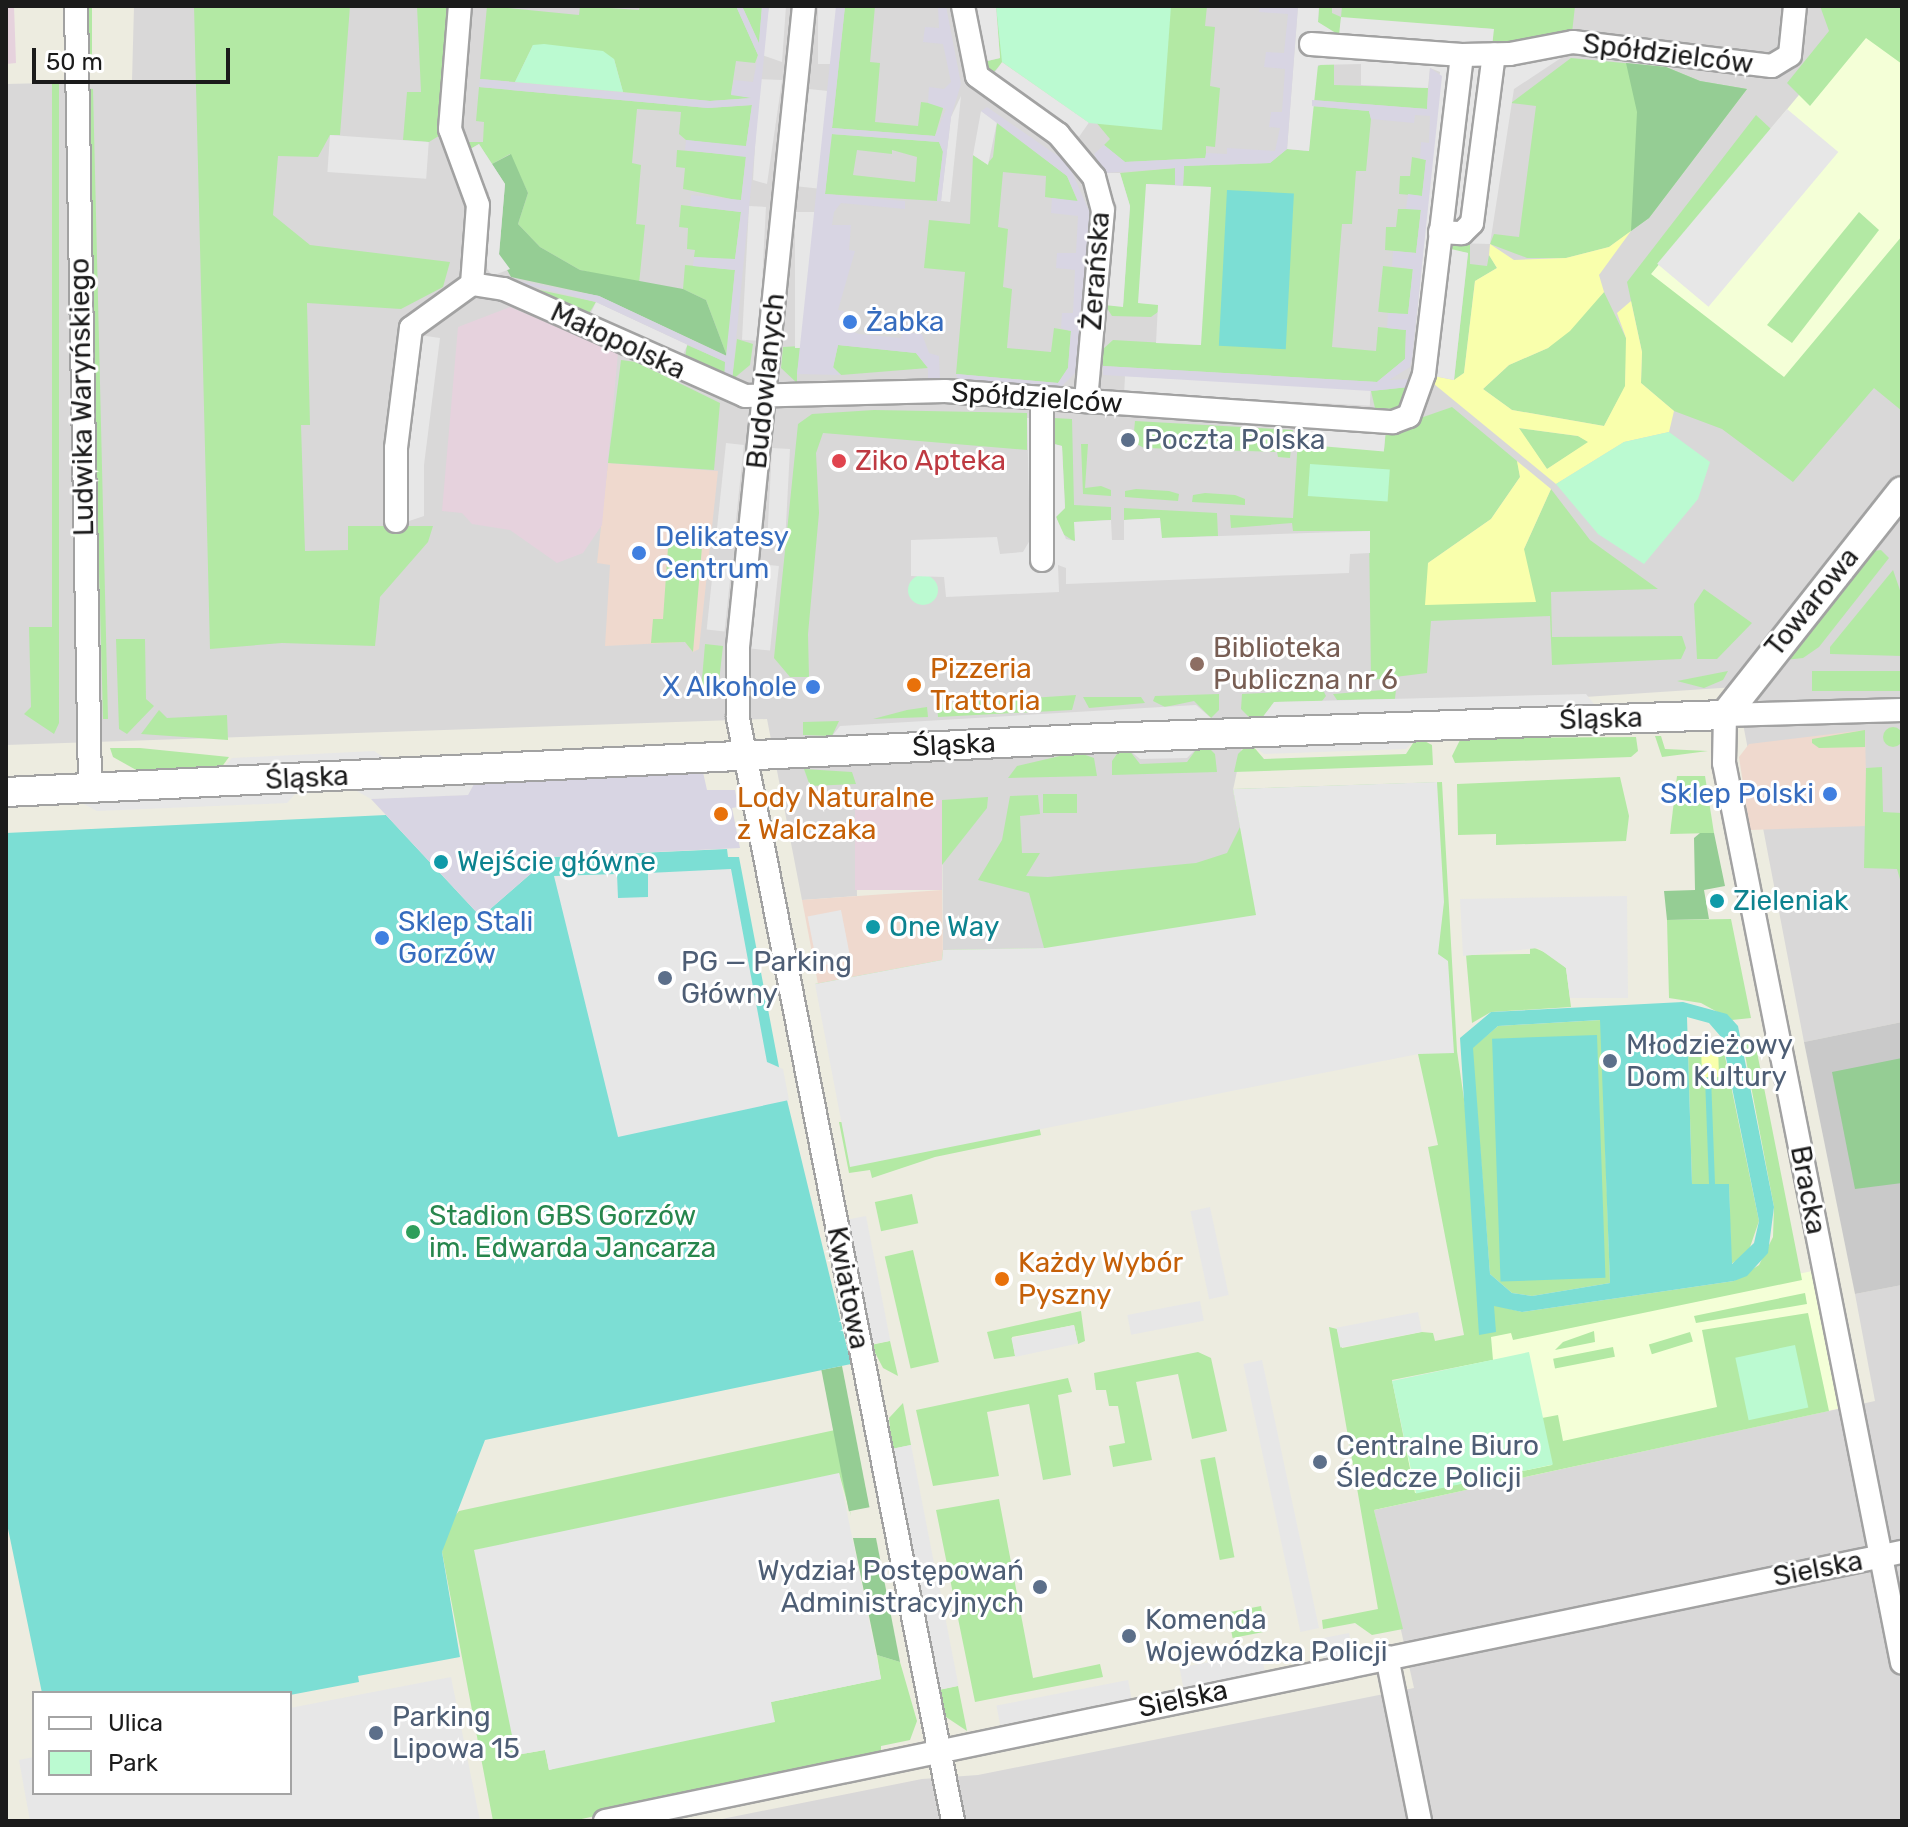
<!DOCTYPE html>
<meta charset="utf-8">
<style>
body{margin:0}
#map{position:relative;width:1908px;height:1827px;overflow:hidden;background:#edece0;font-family:Rubik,sans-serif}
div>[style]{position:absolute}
.residential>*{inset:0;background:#d9d8d8}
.commercial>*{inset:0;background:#efd9ce}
.industrial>*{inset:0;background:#e6d2dd;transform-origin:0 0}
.education>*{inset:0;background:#f4ffd7}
.religious>*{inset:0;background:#c9c9c9}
.grass>*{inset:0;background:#b3e9a4;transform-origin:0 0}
.round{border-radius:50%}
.forest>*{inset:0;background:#95cd94;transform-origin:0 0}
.sand>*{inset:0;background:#f9ffac;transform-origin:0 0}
.park>*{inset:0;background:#bbfad1;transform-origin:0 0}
.pitch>*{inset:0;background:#7cded4;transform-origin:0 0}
.parking>*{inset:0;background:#e7e7e7;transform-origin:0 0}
.plaza>*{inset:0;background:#d8d5e3}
.roads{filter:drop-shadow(2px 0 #a2a2a2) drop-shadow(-2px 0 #a2a2a2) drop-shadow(0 2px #a2a2a2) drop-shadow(0 -2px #a2a2a2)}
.minor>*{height:22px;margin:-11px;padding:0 11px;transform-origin:11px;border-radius:11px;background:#fff}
.tertiary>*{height:28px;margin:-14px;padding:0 14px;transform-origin:14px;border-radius:14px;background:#fff}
.dots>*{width:22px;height:22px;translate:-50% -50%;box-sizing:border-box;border:4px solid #fff;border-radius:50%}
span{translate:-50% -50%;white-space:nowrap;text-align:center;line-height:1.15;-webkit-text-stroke:6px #fff;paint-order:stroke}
.street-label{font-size:28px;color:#1b1b1b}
.shop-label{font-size:28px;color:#366cbe}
.left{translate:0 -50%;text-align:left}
.right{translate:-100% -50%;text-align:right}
.service-label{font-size:28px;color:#4e5e75}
.health-label{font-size:28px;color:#be3a42}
.education-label{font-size:28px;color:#785e54}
.food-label{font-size:28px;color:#c56008}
.culture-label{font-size:28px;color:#0d838f}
.leisure-label{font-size:28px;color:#27864d}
.frame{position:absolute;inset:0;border:8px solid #1b1b1b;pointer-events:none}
.legend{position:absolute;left:32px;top:1691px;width:260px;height:104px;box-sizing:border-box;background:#fff;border:2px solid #a4a4a4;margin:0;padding:10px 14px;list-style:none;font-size:24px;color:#1b1b1b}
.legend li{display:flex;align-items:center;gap:16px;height:40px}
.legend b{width:40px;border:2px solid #a4a4a4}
.scale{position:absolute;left:32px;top:48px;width:198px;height:36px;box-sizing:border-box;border:4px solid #1b1b1b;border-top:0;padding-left:10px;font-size:24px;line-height:28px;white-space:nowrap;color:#1b1b1b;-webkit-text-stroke:6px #fff;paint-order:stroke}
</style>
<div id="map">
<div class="residential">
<div style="clip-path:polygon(134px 6px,1902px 6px,1902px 1022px,1804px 1042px,1736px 687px,1248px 719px,1233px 790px,1257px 915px,1045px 948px,943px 950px,942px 800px,855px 802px,857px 896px,802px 900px,767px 719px,6px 745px,6px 84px,132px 81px)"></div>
<div style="clip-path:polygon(1902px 1285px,1902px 1821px,712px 1821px,922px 1779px,978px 1775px,1414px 1688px,1374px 1510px,1875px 1401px,1855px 1294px)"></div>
</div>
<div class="commercial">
<div style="clip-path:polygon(608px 463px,718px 471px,699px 649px,693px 652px,685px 642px,605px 646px,610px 565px,597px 563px)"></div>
<div style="clip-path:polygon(1865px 730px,1867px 826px,1750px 830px,1739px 757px,1749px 744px)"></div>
<div style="clip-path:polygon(942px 890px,943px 960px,818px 984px,802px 900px)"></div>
</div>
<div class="industrial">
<div style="clip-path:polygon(6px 6px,14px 6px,16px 63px,6px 64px)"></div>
<div style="clip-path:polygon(510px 307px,618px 353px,602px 525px,583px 553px,557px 563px,510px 530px,472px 524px,462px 513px,442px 511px,458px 327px)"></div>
<div style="left:942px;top:800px;width:90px;height:87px;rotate:90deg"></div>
</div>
<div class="education">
<div style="clip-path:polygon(1865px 15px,1902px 46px,1902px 314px,1809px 426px,1640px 287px)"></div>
<div style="clip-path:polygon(1823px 1269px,1850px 1406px,1374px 1510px,1476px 1337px)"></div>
</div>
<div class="religious">
<div style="clip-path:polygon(1902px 1022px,1902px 1285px,1855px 1294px,1804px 1042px)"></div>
</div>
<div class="grass">
<div style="left:85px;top:6px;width:7px;height:58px"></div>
<div style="clip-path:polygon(194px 6px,350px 6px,340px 135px,330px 135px,318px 157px,278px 156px,273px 215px,310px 245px,450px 262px,443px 287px,401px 309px,307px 303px,310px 425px,301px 425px,305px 551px,348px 550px,348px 526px,433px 526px,428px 542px,380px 597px,375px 646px,282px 643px,210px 649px)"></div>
<div style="clip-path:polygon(417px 6px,460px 6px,450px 129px,429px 142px,403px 140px,407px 92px,421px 92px)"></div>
<div style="clip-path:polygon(487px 6px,579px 15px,580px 6px,639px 10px,640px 6px,736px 6px,758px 55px,755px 63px,736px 61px,731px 94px,752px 98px,710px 101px,623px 92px,614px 59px,533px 45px,515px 82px,480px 79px)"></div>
<div style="clip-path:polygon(742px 6px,762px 6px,759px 44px)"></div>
<div style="clip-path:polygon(845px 6px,875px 6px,870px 62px,880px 63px,875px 122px,918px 126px,921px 102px,944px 105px,935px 136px,832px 128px)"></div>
<div style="clip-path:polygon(996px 6px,1207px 6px,1205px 26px,1215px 27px,1210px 86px,1220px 88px,1215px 147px,1206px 146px,1206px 158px,1125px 162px,1104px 145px,1110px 139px,1095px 121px,1089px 123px,1002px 63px,991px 75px,986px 70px,983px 62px,1000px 58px)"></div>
<div style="clip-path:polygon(1319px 6px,1332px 6px,1332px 13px,1341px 17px,1342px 6px,1575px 6px,1572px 33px,1492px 47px,1493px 29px,1341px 18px,1340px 36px,1327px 33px,1318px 22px)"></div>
<div style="clip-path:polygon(1820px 6px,1902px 6px,1902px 64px,1866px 38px,1810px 106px,1787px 83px,1829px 31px)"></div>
<div style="clip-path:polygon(1571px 58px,1666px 67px,1700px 81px,1747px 89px,1649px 218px,1609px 247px,1566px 258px,1527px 258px,1490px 244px,1494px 234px,1519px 237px,1536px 106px,1511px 103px)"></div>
<div style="clip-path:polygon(1328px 61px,1334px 62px,1334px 85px,1428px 88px,1427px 109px,1312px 100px,1315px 68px)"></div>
<div style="left:52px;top:81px;width:7px;height:640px"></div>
<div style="clip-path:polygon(479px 87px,708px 108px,752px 105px,746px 147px,686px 140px,679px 134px,681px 112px,637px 109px,632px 163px,641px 165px,636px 224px,645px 225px,639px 284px,580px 270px,540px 247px,518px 224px,528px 193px,510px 154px,492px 164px,479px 144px,465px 152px,461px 142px,483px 142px,484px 122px,476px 121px)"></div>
<div style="clip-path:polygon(86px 88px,93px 89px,108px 719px,103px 719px)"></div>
<div style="clip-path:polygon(1312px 106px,1369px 111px,1371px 119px,1366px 171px,1356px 171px,1352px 224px,1342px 224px,1332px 347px,1376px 351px,1378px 327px,1406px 330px,1405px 359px,1377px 382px,1103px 366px,1103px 349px,1113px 340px,1200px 345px,1210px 187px,1183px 186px,1184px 166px,1270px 163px,1287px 149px,1309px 151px)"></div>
<div style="clip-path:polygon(1756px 115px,1771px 129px,1651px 274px,1784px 377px,1902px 236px,1902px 411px,1874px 388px,1793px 482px,1722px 429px,1674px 411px,1641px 383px,1642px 352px,1627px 282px)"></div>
<div style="clip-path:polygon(997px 122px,1067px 176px,1078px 202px,1045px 197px,1046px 176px,1003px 172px,998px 227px,1008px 229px,1003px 287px,1012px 289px,1007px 348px,1051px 352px,1054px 328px,1071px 331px,1068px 368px,1058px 383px,956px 374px,965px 272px,924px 268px,929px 220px,970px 224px,973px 155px,987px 164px,993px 157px)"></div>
<div style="clip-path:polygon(evenodd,831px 134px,939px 142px,943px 151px,937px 201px,825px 194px,831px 134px,857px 150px,892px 154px,892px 150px,917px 157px,915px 182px,853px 175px,857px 150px)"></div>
<div style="clip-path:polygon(677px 150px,746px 156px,741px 201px,683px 189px,685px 168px,676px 167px)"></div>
<div style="clip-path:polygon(1412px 157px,1426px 160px,1422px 196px,1399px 194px,1400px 176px,1410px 176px)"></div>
<div style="clip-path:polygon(1176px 168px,1175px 185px,1147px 184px,1139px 303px,1158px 304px,1158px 312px,1151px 317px,1112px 316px,1105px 305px,1123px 306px,1130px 206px,1120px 173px)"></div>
<div style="clip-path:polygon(681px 205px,741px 212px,735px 260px,694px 257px,695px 250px,687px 249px,688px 228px,679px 227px)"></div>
<div style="clip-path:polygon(1398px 209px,1421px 209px,1416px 253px,1385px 250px,1386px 227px,1396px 227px)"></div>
<div style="clip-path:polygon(1859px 212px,1879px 230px,1792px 343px,1767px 325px)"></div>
<div style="clip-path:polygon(1453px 242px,1470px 244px,1470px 264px,1487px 266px,1489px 255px,1497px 268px,1475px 281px,1464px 373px,1454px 380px,1468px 253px,1451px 250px)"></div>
<div style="clip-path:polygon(685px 265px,735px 270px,727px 356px,706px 300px,683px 289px)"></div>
<div style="left:1383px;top:266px;width:30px;height:46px;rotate:6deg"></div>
<div style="clip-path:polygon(497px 281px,596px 302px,586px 318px)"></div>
<div style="clip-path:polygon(1604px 292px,1626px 338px,1626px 363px,1625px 387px,1604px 426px,1512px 410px,1483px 389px,1509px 365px,1548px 348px)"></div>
<div style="clip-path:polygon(737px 339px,753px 344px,750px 365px,732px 380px)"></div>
<div style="clip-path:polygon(687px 345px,726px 362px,724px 381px,684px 364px)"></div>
<div style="clip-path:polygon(838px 345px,916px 353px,928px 368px,841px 375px,833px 368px)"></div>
<div style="clip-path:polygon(801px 346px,797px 374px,797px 383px,781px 368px,783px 347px)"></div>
<div style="clip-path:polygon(621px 360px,636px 362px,720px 403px,714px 470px,608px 463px)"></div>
<div style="clip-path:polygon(1409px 387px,1405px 402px,1396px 409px,1375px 408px,1371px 391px)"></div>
<div style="clip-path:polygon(1452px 407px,1517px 461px,1520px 477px,1491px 519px,1428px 563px,1524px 549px,1551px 489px,1590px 540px,1658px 589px,1551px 592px,1552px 637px,1682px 636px,1686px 648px,1681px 659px,1552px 665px,1550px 616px,1431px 621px,1427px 673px,1371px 680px,1369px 531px,1293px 531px,1292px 523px,1231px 528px,1230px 515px,1293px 518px,1299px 423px,1299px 444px,1384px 450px,1386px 430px)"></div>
<div style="clip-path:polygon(874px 410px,1027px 413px,1027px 450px,823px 433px,816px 453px,819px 513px,808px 634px,809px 677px,790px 677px,774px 658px,798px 424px,812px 414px)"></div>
<div style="clip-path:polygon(1054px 418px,1072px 419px,1074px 505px,1111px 507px,1111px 520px,1075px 522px,1075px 542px,1060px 532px,1056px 516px,1065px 508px,1062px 446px,1054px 444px)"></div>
<div style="clip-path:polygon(1135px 421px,1293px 430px,1290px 458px,1278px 457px,1277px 452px,1144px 448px,1133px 442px)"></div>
<div style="clip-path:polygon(1518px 428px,1578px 436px,1589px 442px,1547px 469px)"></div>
<div style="clip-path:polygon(1081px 444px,1088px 444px,1085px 488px,1101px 486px,1111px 490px,1111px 496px,1083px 494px)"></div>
<div style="clip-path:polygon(1136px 489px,1169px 491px,1179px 494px,1178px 501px,1125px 497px,1125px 491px)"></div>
<div style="clip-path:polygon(1205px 493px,1235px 495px,1245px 499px,1245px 505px,1192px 502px,1193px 495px)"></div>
<div style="clip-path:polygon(1124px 508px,1217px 513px,1218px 536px,1161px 538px,1160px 518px,1124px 520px)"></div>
<div style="clip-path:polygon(669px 533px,703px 535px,693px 652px,685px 642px,651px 643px,653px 619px,663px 619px)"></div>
<div style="clip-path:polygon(1874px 551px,1881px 550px,1889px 558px,1819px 647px,1803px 658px,1785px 660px)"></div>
<div style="clip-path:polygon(1893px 570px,1902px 596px,1902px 656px,1830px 654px,1830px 647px)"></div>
<div style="clip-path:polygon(1704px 589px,1752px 623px,1717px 659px,1697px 659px,1694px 604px)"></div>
<div style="clip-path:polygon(29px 627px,58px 627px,59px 723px,54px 734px,24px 714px,31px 707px)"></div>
<div style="clip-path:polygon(116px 639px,145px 639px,146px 699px,154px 706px,127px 734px,119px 729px)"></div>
<div style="clip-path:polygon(705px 644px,723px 646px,717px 699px,701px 691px)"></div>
<div style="clip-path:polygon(1728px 671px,1723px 680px,1704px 688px,1677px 681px)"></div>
<div style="left:1812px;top:671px;width:90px;height:20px"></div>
<div style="clip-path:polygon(1396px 689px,1395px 699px,1337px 700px,1333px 694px)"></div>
<div style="clip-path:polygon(1323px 690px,1326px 696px,1322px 701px,1275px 702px,1262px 718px,1251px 719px,1241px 709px,1242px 694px)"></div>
<div style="clip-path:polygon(1219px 694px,1219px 710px,1211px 718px,1194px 701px,1165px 707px,1153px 701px,1155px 696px)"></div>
<div style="clip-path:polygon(1076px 695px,1072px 710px,938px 717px,937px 704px)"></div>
<div style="clip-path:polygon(1083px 697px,1141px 697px,1145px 703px,1089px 708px)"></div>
<div style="clip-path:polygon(927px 707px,928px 717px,873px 719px,907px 710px)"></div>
<div style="clip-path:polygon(159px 710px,167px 718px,227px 715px,228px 740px,141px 734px)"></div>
<div style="clip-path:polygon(839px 721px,832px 736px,803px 735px,803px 722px)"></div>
<div class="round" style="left:1883px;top:727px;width:20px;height:20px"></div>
<div style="clip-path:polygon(1865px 730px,1865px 747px,1819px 748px,1812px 743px,1812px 739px)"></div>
<div style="clip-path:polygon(1655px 736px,1661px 736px,1665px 749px,1708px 751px,1662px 757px)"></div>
<div style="clip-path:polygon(1417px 737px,1432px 745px,1433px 765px,1234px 772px,1238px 754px,1246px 746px,1252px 745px,1264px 759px,1406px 754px)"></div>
<div style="clip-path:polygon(1636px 737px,1638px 751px,1631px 757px,1455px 763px,1452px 756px,1461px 738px)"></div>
<div style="clip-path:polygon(1198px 747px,1208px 747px,1215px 754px,1217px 772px,1112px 775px,1112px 761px,1119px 751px,1129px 750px,1140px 764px,1187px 762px)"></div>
<div style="clip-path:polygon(110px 748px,140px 748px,229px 757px,221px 768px,138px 771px,113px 757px)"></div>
<div style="clip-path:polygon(1077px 752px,1094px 758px,1097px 776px,1008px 778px,1017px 766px)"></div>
<div style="clip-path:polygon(1882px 767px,1883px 812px,1902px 813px,1902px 886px,1897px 869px,1864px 868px,1866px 768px)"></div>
<div style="clip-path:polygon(804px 769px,852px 772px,856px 784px,810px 786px)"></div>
<div style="clip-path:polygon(1677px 776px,1705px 776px,1714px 833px,1670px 834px)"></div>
<div style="clip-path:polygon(1620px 777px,1629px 816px,1626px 841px,1496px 845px,1496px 834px,1458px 835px,1457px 784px)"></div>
<div style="clip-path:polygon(1442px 782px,1457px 1051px,1494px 1305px,1522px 1312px,1734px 1281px,1759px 1265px,1773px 1237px,1774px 1207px,1743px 1044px,1755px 1042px,1802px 1280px,1513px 1340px,1511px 1333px,1491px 1337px,1493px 1360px,1392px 1380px,1415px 1493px,1552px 1465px,1542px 1418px,1558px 1415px,1563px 1441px,1717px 1407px,1702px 1330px,1808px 1313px,1829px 1411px,1374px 1510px,1403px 1629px,1372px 1635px,1355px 1623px,1323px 1629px,1322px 1620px,1378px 1609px,1329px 1327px,1337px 1329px,1342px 1348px,1422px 1332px,1433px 1333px,1435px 1341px,1464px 1335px,1428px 1147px,1438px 1145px,1418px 1054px,1329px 1020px,815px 984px,942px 960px,943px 950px,1044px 948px,1029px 893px,978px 880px,1002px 840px,1010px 796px,1038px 795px,1040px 814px,1020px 816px,1022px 853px,1040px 853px,1026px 876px,1048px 877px,1196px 863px,1227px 853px,1240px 827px,1233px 789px)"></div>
<div style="left:1077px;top:794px;width:19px;height:34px;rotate:90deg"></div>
<div style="clip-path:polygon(988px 797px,987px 808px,942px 865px,942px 800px)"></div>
<div style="clip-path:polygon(1731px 919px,1751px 1018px,1732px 1020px,1701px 1003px,1669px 998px,1667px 920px)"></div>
<div style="clip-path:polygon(1530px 946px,1556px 957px,1566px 968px,1571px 1007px,1491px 1012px,1472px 1023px,1466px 955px,1530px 954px)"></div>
<div style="clip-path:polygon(1601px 1020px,1610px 1283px,1532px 1296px,1512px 1293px,1490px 1274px,1472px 1048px,1498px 1026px)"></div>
<div style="clip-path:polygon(1723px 1047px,1759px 1221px,1748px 1253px,1731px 1264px,1729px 1184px,1692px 1185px,1688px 1051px)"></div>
<div style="clip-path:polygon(839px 1122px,1039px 1126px,1041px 1135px,935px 1157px,872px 1178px,870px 1170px,849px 1173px)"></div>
<div style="left:912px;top:1194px;width:30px;height:38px;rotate:78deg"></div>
<div style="left:913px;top:1250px;width:115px;height:29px;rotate:77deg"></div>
<div style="clip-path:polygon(1805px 1293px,1807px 1304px,1696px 1323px,1694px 1316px)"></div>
<div style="clip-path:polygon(1081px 1311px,1085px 1341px,1078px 1344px,1074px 1325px,1012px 1337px,1015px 1356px,994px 1359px,987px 1332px)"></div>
<div style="clip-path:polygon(1594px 1331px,1595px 1342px,1555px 1350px,1563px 1342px)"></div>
<div style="left:1690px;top:1332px;width:10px;height:43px;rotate:73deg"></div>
<div style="clip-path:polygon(890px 1341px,898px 1376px,883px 1368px,871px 1345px)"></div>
<div style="left:1613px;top:1347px;width:10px;height:61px;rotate:79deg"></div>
<div style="clip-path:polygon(1198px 1352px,1211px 1358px,1227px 1431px,1192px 1439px,1178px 1374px,1136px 1382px,1152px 1460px,1113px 1467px,1109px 1446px,1125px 1443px,1118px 1406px,1109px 1406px,1106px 1390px,1096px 1390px,1094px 1373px)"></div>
<div style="clip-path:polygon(1068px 1378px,1072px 1392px,1058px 1395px,1071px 1475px,1043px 1480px,1029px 1404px,987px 1412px,999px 1476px,933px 1486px,916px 1410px)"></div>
<div style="clip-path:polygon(903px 1403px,911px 1445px,892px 1449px,889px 1418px)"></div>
<div style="clip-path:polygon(835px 1430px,851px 1516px,839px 1473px,516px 1755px,545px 1750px,549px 1770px,771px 1702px,881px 1679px,877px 1655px,900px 1662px,917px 1721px,910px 1740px,881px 1746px,881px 1756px,572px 1821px,493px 1821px,442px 1552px,449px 1523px,459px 1511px)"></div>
<div style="left:1215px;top:1457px;width:102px;height:15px;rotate:79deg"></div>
<div style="clip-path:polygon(999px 1499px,1033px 1678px,1100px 1664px,1103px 1677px,975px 1702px,936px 1510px)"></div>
<div style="left:1261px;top:1606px;width:26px;height:34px;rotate:79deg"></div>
<div style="clip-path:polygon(958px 1686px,967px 1731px,946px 1717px,939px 1690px)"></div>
</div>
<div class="forest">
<div style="clip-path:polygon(1626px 63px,1666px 67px,1700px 81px,1747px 89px,1649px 218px,1631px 231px,1637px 112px)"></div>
<div style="clip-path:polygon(511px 154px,528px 193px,518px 224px,540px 247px,580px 270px,683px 289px,706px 300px,727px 356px,599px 296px,511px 277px,499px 255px,505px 184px,492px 164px)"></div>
<div style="clip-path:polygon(1700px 833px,1714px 833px,1725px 886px,1704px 890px,1709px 919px,1667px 920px,1664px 891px,1695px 890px,1694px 838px)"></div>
<div style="clip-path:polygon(1902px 1058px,1902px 1183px,1855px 1189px,1832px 1072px)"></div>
<div style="left:842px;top:1366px;width:144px;height:21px;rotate:79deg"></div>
<div style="clip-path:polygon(853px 1538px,876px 1538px,900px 1662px,877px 1655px)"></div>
</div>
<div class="sand">
<div style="clip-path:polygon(evenodd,1631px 231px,1599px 275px,1604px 292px,1570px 331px,1548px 348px,1509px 365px,1483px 389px,1512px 410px,1604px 426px,1625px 386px,1626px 338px,1617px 313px,1631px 301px,1642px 352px,1641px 383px,1674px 411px,1669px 432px,1624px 442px,1556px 484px,1434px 384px,1434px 376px,1454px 380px,1464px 373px,1475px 281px,1497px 268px,1489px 255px,1490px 244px,1514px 260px,1566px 258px,1609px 247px,1631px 231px,1519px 428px,1578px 436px,1588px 442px,1547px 469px,1519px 428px)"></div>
<div style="clip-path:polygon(1517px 461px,1551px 489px,1524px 549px,1536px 602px,1425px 605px,1428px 563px,1491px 519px,1520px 477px)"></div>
<div style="left:1718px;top:1047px;width:30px;height:17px;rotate:88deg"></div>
</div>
<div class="park">
<div style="clip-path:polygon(996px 6px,1171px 6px,1162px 130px,1089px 123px,1002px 62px)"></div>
<div style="clip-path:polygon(544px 44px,603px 51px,614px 59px,623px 92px,515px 82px,533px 45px)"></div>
<div style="clip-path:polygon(1669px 432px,1710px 462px,1698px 499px,1644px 564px,1598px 534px,1556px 484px,1624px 442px)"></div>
<div style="left:1310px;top:464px;width:80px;height:32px;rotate:4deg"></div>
<div class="round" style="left:908px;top:575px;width:30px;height:30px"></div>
<div style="left:1795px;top:1345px;width:64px;height:61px;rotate:78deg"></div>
<div style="left:1529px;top:1352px;width:115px;height:140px;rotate:78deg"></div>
</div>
<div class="pitch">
<div style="left:1227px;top:190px;width:67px;height:156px;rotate:3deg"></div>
<div style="clip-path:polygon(386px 815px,481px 917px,550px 857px,727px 849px,728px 857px,739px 857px,779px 1067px,851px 1364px,485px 1440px,442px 1552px,460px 1657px,358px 1676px,359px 1682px,290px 1695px,42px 1693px,6px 1519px,6px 833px)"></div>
<div style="clip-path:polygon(evenodd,1683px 1002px,1727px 1014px,1738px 1026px,1774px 1207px,1768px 1253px,1747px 1276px,1734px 1281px,1522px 1312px,1494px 1306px,1496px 1332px,1479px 1335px,1460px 1038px,1491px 1012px,1683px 1002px,1687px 1017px,1709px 1023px,1722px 1038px,1759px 1221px,1754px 1243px,1732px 1264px,1729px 1184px,1715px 1184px,1711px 1077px,1705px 1078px,1709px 1184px,1692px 1184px,1687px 1017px,1683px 1002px,1600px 1020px,1610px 1283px,1532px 1296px,1512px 1293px,1490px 1274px,1473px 1048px,1498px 1026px,1600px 1020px)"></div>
<div style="left:1597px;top:1035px;width:243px;height:105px;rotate:88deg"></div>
</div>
<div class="parking">
<div style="clip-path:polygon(769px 6px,786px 6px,782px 62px,762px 55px)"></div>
<div style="left:818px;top:6px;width:18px;height:58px"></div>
<div style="clip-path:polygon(977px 6px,996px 6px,1000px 58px,983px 62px)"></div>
<div style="clip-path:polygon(1298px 6px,1319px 6px,1318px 22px,1339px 35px,1341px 17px,1494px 29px,1492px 47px,1570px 52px,1514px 89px,1490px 244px,1454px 243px,1451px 249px,1468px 253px,1454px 380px,1434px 376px,1434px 384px,1411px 379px,1440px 72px,1430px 68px,1428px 88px,1361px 85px,1361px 64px,1318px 65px,1309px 151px,1287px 149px)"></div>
<div style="left:1002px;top:62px;width:106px;height:17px;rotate:35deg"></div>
<div style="clip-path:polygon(759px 79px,782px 80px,767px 184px,753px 180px)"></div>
<div style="left:809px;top:89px;width:19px;height:98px;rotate:6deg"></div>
<div style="clip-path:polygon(961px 96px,950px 202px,941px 201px,951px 117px)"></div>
<div style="left:1787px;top:109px;width:67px;height:202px;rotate:40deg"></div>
<div style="clip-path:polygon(981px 111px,997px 122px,988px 165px,973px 155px)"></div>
<div style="left:330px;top:135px;width:99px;height:37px;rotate:4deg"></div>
<div style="clip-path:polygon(479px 144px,505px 184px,499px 254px,510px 269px,492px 276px,481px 259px,489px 193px,465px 152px)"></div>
<div style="clip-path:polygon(1104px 173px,1120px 173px,1130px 206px,1123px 307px,1105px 305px)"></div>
<div style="clip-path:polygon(1146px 184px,1211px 187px,1201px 345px,1156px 343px,1158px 305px,1138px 303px)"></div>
<div style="left:749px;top:206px;width:17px;height:134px;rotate:3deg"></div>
<div style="left:795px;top:212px;width:19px;height:136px"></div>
<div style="left:596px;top:302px;width:101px;height:19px;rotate:25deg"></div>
<div style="clip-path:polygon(419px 335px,440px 338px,424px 465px,424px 516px,403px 523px,404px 462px)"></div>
<div style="left:1125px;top:376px;width:246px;height:17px;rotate:3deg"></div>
<div style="clip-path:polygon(1027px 418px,1054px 418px,1054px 444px,1062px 446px,1065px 508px,1056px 517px,1066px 539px,1075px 541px,1074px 522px,1111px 520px,1112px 540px,1124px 540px,1124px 520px,1160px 518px,1162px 538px,1370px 531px,1370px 553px,1350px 554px,1349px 573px,1066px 584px,1066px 568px,1058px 565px,1059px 592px,946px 597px,944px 577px,911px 576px,911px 540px,997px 537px,1000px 554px,1023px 552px,1030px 540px)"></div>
<div style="left:1299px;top:423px;width:87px;height:21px;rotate:5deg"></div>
<div style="left:726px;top:443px;width:18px;height:92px;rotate:6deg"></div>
<div style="left:772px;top:448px;width:18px;height:92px;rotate:3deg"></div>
<div style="left:714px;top:560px;width:18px;height:70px;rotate:6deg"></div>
<div style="left:760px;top:564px;width:19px;height:85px;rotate:6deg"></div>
<div style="clip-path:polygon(1586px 694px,1594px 704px,1262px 718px,1274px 702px)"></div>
<div style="clip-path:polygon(1196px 705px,1211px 718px,832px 736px,840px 726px)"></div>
<div style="clip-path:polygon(1417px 737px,1406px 749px,1264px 754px,1252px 745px)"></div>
<div style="clip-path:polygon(1198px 747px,1187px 758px,1140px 759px,1129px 750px)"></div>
<div style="clip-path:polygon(374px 751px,388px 760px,223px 768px,232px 758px)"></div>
<div style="clip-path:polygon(1437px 782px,1444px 902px,1438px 954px,1448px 961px,1454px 1053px,1418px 1054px,850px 1167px,815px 984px,942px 960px,943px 950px,1045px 948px,1256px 915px,1233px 789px)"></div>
<div style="clip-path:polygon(474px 784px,468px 795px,371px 799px,355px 790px)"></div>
<div style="clip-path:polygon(297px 792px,287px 803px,97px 811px,82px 803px)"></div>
<div style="clip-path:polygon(731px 869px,767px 1062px,783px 1069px,789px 1100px,618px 1137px,554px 876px,617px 874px,618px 898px,648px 897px,648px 873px)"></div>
<div style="clip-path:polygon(1627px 896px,1628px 998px,1570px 998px,1566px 968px,1538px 948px,1463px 956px,1460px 899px)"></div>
<div style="left:841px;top:910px;width:51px;height:34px;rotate:79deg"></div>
<div style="left:1210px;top:1207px;width:90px;height:20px;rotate:78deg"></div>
<div style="left:866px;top:1216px;width:127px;height:20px;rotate:79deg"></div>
<div style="left:1200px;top:1301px;width:20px;height:74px;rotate:79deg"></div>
<div style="left:1418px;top:1312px;width:20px;height:83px;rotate:79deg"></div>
<div style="left:1074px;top:1325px;width:19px;height:64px;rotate:78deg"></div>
<div style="left:1262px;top:1360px;width:274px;height:19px;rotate:78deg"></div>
<div style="left:911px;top:1445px;width:120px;height:19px;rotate:79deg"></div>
<div style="clip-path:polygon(839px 1473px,881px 1679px,771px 1702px,775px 1722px,549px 1770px,545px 1750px,516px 1755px,474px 1550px)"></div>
<div style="left:936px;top:1570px;width:118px;height:20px;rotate:79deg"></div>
<div style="left:1349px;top:1633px;width:21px;height:30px;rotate:79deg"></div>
<div style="left:1261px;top:1652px;width:20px;height:83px;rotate:79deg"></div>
<div style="clip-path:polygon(451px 1677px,480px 1821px,30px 1821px,19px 1760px,34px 1757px,34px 1793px,290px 1793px,290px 1708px)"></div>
<div style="left:1128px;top:1680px;width:20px;height:134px;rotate:79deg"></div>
</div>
<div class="plaza">
<div style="clip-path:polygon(736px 6px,742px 6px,759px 43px,762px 6px,769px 6px,732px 380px,724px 381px,725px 362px,596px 302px,492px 276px,599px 296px,726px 356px,735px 270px,693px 266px,694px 257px,735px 259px,741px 212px,690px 206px,691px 195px,741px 200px,746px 157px,685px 150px,686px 140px,746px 146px,752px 105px,708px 108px,479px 87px,480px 79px,710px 101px,752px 98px,731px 95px,734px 80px,753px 82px,758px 55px)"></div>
<div style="clip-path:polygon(836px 6px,845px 6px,832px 128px,935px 136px,946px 109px,928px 103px,929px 87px,944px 89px,951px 82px,943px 44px,923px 42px,925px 27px,939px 28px,938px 6px,946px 6px,961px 84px,951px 117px,941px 201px,937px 201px,943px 152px,939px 142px,832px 134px,825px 194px,905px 201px,905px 209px,841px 203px,834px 212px,832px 225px,851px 225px,849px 250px,855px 251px,838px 310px,844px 311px,843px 328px,859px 334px,901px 338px,902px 332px,922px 334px,929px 353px,939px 356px,940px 380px,928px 380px,928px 368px,916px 353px,838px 345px,833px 367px,841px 375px,797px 374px)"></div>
<div style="clip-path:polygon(1260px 6px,1298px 6px,1287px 149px,1270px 163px,1184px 166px,1183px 186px,1175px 185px,1175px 168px,1104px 173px,1094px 154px,1104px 145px,1125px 162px,1205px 158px,1206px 153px,1227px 154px,1227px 148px,1275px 151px,1280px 128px,1269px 127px,1271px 112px,1282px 112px,1285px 69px,1264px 67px,1266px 52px,1284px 53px,1288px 14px,1259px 12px)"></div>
<div style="clip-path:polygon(1430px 68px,1442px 76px,1412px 359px,1410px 367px,1389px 380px,1411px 379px,1409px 387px,1371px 391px,1103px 375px,1103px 366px,1377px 382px,1405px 359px,1406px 330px,1387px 328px,1388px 313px,1408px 314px,1413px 269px,1392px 266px,1393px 251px,1416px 253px,1421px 210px,1406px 209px,1408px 194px,1422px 196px,1426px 160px,1420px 158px,1421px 142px,1429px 143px,1430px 116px,1415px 115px,1414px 123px,1371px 119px,1369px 111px,1312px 106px,1312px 100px,1427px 109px)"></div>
<div style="clip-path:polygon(987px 107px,1068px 163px,1090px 213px,1077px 371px,1058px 390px,961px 383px,957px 378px,956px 374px,1058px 383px,1068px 368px,1071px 331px,1061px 328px,1062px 313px,1073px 313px,1075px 270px,1056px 268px,1057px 253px,1076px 253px,1078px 216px,1051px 213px,1052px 198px,1078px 201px,1067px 176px,981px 111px)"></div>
<div style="clip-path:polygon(703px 772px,707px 790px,735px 790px,738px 807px,732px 808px,740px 848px,550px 857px,481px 917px,371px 799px,468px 795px,474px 784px)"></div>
</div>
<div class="roads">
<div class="minor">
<div style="left:76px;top:6px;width:782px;rotate:88.97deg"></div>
<div style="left:804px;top:6px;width:644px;rotate:95.88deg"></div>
<div style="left:738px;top:647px;width:71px;rotate:90deg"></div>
<div style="left:738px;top:718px;width:1124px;rotate:78.97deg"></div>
<div style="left:963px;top:6px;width:71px;rotate:78.7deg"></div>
<div style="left:977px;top:76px;width:100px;rotate:35.6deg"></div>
<div style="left:1058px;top:134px;width:56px;rotate:50.1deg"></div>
<div style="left:1094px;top:177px;width:34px;rotate:75deg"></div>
<div style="left:1103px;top:210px;width:192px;rotate:95.1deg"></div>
<div style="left:1311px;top:44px;width:151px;rotate:4.2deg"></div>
<div style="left:1462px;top:55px;width:48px;rotate:-1.2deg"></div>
<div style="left:1510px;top:54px;width:64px;rotate:-10.8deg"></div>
<div style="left:1573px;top:42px;width:200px;rotate:6.9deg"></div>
<div style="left:1772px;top:66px;width:21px;rotate:-31deg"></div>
<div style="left:1790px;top:55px;width:49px;rotate:-84.2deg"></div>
<div style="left:1440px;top:232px;width:22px;rotate:3deg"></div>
<div style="left:1462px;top:233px;width:14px;rotate:-45deg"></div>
<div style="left:1472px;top:223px;width:170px;rotate:-82.6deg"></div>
<div style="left:472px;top:284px;width:32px;rotate:9deg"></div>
<div style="left:504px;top:289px;width:264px;rotate:23.9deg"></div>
<div style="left:745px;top:396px;width:200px;rotate:-1.4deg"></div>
<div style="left:945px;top:391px;width:449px;rotate:4deg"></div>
<div style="left:1393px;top:422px;width:17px;rotate:-21deg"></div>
<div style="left:1409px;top:416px;width:45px;rotate:-70.3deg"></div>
<div style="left:1424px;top:374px;width:321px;rotate:-83.2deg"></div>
<div style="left:396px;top:521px;width:73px;rotate:-90deg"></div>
<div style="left:396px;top:448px;width:121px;rotate:-82.9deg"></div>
<div style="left:411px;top:328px;width:75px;rotate:-35.8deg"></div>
<div style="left:472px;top:284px;width:79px;rotate:-85.7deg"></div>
<div style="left:478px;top:205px;width:81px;rotate:-110.2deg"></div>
<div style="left:450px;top:129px;width:123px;rotate:-85.4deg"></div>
<div style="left:1042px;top:560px;width:162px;rotate:-90deg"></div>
<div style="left:1902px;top:710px;width:177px;rotate:178.4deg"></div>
<div style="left:1725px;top:715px;width:48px;rotate:91.2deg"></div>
<div style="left:1724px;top:763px;width:917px;rotate:78.81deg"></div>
<div style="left:1387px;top:1657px;width:167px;rotate:78.6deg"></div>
<div style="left:605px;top:1821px;width:1325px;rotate:-11.72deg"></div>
</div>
<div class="tertiary">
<div style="left:6px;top:792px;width:1098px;rotate:-2.82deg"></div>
<div style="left:1103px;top:738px;width:622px;rotate:-2.12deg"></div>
<div style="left:1725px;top:715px;width:285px;rotate:-51.7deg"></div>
</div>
</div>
<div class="dots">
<div style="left:850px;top:322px;background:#3f7fe0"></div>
<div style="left:1128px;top:440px;background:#5c6f8a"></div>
<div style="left:839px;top:461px;background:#e0444e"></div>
<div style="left:639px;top:553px;background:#3f7fe0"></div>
<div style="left:1197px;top:664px;background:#8d6e63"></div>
<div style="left:914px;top:685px;background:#e8710a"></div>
<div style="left:813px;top:687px;background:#3f7fe0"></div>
<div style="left:1830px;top:794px;background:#3f7fe0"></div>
<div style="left:721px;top:814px;background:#e8710a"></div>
<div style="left:441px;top:862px;background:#0f9aa8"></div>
<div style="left:1717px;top:901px;background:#0f9aa8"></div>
<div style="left:873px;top:927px;background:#0f9aa8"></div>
<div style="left:382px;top:938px;background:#3f7fe0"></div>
<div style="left:665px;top:978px;background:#5c6f8a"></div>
<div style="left:1610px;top:1061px;background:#5c6f8a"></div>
<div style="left:413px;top:1232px;background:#2e9e5b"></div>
<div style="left:1002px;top:1279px;background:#e8710a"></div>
<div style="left:1320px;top:1462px;background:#5c6f8a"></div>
<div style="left:1040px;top:1587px;background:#5c6f8a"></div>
<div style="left:1129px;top:1636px;background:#5c6f8a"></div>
<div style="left:376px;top:1733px;background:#5c6f8a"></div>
</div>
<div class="street-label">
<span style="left:1668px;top:54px;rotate:7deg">Spółdzielców</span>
<span style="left:1096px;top:271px;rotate:-86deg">Żerańska</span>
<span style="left:618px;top:341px;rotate:25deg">Małopolska</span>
<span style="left:766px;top:381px;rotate:-84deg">Budowlanych</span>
<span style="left:82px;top:397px;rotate:-91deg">Ludwika Waryńskiego</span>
<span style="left:1037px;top:398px;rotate:4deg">Spółdzielców</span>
<span style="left:1812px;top:602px;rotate:-51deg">Towarowa</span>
<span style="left:1601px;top:719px;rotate:-2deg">Śląska</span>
<span style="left:954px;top:745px;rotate:-3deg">Śląska</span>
<span style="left:307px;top:778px;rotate:-3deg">Śląska</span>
<span style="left:1808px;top:1190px;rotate:79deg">Bracka</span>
<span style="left:848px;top:1288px;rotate:79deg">Kwiatowa</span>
<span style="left:1818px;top:1569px;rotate:-11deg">Sielska</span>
<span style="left:1183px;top:1699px;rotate:-12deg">Sielska</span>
</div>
<div class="shop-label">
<span class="left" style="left:866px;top:322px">Żabka</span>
<span class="left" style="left:655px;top:553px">Delikatesy<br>Centrum</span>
<span class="right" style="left:797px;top:687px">X Alkohole</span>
<span class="right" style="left:1814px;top:794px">Sklep Polski</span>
<span class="left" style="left:398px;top:938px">Sklep Stali<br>Gorzów</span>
</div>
<div class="service-label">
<span class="left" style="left:1144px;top:440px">Poczta Polska</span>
<span class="left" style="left:681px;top:978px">PG — Parking<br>Główny</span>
<span class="left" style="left:1626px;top:1061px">Młodzieżowy<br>Dom Kultury</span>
<span class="left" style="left:1336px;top:1462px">Centralne Biuro<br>Śledcze Policji</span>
<span class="right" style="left:1024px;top:1587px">Wydział Postępowań<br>Administracyjnych</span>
<span class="left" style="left:1145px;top:1636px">Komenda<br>Wojewódzka Policji</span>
<span class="left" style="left:392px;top:1733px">Parking<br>Lipowa 15</span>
</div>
<div class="health-label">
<span class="left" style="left:855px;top:461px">Ziko Apteka</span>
</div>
<div class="education-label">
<span class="left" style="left:1213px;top:664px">Biblioteka<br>Publiczna nr 6</span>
</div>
<div class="food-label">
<span class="left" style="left:930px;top:685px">Pizzeria<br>Trattoria</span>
<span class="left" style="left:737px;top:814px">Lody Naturalne<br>z Walczaka</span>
<span class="left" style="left:1018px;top:1279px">Każdy Wybór<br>Pyszny</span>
</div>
<div class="culture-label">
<span class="left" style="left:457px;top:862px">Wejście główne</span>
<span class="left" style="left:1733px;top:901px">Zieleniak</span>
<span class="left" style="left:889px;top:927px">One Way</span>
</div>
<div class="leisure-label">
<span class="left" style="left:429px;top:1232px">Stadion GBS Gorzów<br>im. Edwarda Jancarza</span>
</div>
<div class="frame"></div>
<ul class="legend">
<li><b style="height:10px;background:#fff"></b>Ulica</li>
<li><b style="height:22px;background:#bbfad1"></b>Park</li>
</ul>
<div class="scale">50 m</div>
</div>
